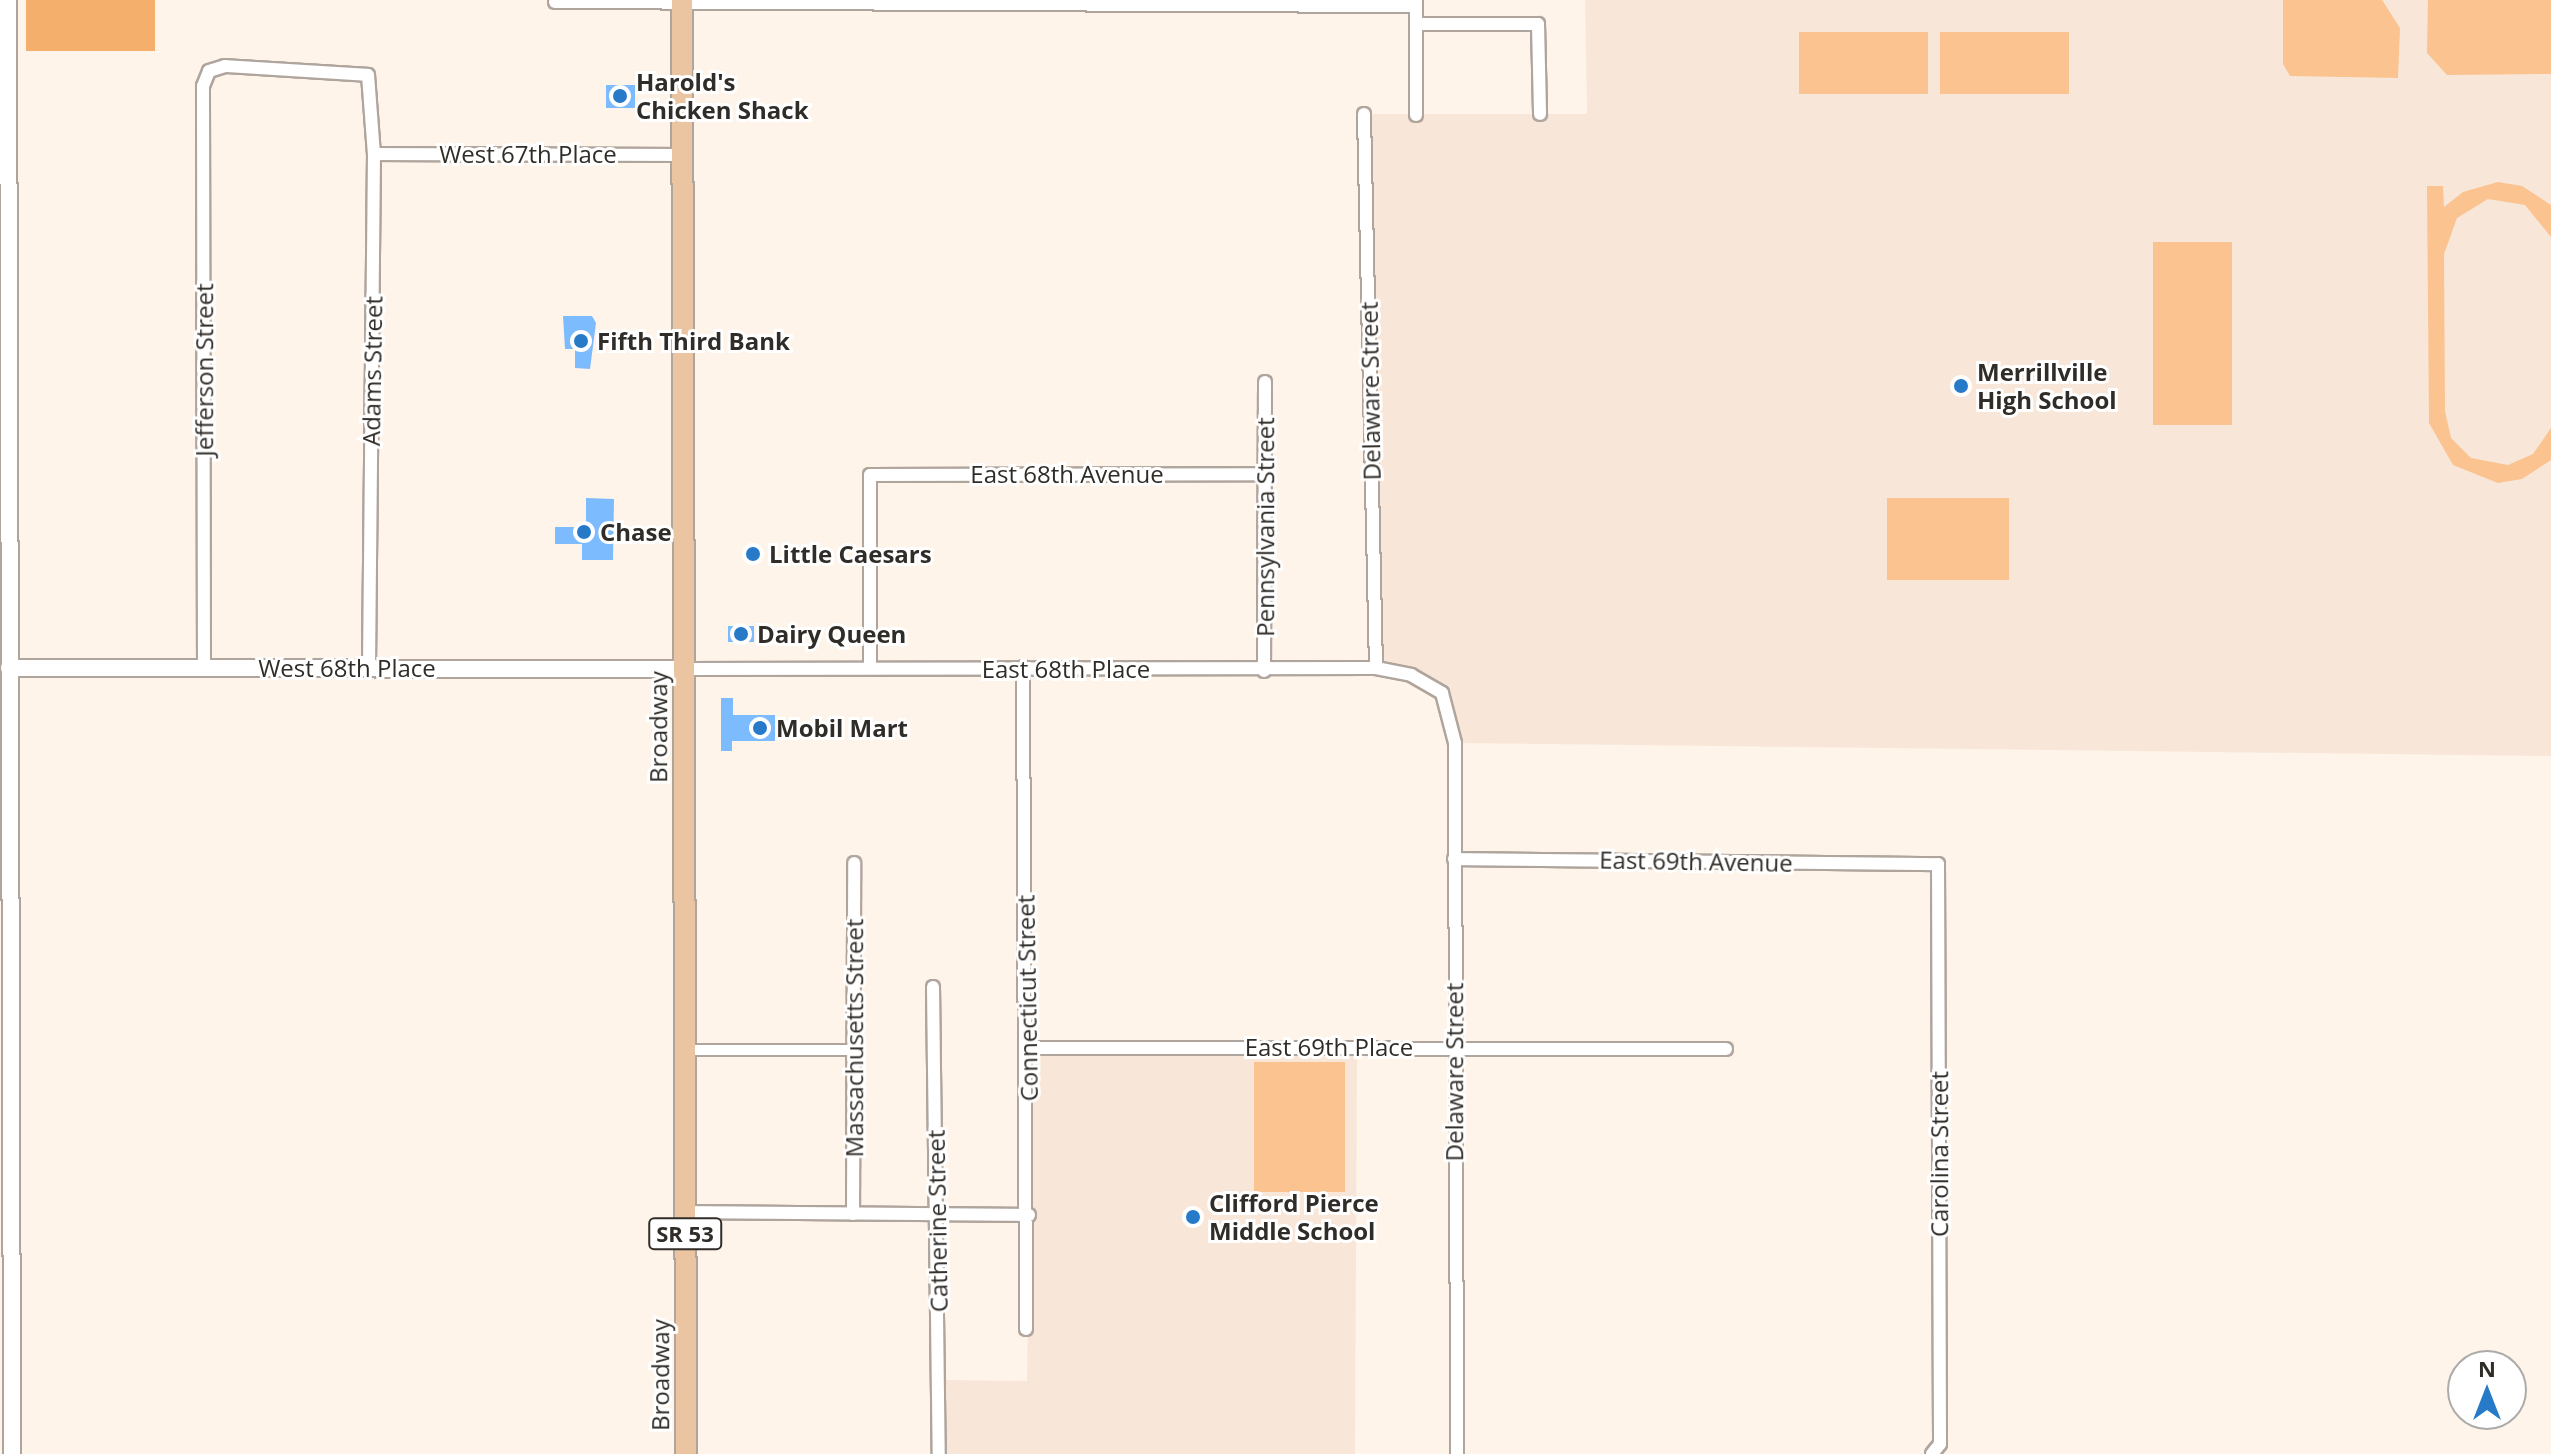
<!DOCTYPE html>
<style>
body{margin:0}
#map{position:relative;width:2551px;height:1454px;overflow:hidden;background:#fef4ea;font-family:"Open Sans",sans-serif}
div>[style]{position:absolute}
.built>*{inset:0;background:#f8e7d8}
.green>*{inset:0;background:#fac38f;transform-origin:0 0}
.forest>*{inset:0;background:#f4af6d;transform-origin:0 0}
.building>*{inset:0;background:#7cbbfd;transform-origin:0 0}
.roads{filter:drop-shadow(2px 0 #afa59d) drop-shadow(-2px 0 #afa59d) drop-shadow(0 2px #afa59d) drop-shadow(0 -2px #afa59d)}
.pedestrian>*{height:10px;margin:-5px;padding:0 5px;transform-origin:5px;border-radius:5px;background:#fff}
.minor>*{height:12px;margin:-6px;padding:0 6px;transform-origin:6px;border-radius:6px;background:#fff}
.tertiary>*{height:16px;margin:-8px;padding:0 8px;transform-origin:8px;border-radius:8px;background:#fff}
.primary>*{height:20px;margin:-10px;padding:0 10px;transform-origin:10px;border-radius:10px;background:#ebc5a1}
.dots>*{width:22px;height:22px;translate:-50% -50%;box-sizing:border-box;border:4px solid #fff;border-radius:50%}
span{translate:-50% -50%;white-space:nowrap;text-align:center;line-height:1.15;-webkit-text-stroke:6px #fff;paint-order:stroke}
.shield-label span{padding:2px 6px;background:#fff;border:2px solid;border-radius:6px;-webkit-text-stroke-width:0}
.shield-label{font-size:22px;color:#302c28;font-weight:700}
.poi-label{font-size:24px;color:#302c28;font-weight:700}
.left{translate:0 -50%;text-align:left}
.street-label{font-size:24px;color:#302c28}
.north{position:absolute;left:2447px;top:1350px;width:80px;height:80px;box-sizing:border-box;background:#fff;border:2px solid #acaba9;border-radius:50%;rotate:0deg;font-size:22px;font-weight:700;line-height:32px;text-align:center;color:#302c28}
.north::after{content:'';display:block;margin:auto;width:28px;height:36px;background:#277ac8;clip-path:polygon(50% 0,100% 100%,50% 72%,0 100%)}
</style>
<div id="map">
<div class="built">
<div style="clip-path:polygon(1585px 0,2551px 0,2551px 756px,1455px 743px,1442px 693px,1376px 657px,1364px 114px,1587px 114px)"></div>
<div style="clip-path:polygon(1032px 1054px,1357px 1054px,1355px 1454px,944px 1454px,944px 1380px,1027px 1381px)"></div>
</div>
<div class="green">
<div style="clip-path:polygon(2283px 0,2382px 0,2400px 28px,2398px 78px,2290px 76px,2283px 64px)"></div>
<div style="clip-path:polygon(2428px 0,2551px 0,2551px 74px,2447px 75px,2427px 53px)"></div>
<div style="left:1799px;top:32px;width:129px;height:62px"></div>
<div style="left:1940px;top:32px;width:129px;height:62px"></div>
<div style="clip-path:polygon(2498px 182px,2522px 186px,2551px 205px,2551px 237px,2525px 205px,2488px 199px,2457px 218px,2444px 254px,2445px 411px,2451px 438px,2471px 458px,2508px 465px,2533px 454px,2551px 428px,2551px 460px,2522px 479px,2498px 483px,2453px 465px,2429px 423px,2427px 186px,2443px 186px,2444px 207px,2463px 192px)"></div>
<div style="left:2153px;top:242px;width:79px;height:183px"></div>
<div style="left:2009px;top:498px;width:82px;height:122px;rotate:90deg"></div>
<div style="left:1254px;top:1062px;width:91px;height:130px"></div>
</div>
<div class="forest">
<div style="left:26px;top:0;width:129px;height:51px"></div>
</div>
<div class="building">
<div style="left:606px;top:85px;width:29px;height:23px"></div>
<div style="clip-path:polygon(563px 316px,592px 316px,596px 323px,590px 369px,575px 368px,575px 349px,565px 349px)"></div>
<div style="clip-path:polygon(586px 498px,614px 499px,613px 560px,582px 560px,582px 544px,555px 544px,555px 527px,586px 527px)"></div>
<div style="left:754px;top:626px;width:16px;height:26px;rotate:90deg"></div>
<div style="clip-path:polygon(721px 698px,733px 698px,733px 715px,775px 715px,775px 741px,732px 741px,732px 751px,721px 751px)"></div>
</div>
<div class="roads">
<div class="pedestrian">
<div style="left:685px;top:1050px;width:171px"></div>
</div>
<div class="minor">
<div style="left:555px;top:2px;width:861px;rotate:0.27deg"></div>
<div style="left:1416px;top:24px;width:122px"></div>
<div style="left:1538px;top:24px;width:90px;rotate:88.7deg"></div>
<div style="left:1364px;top:114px;width:554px;rotate:88.76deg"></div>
<div style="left:1416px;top:115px;width:115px;rotate:-90deg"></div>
<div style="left:374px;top:154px;width:308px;rotate:0.2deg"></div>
<div style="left:1023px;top:667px;width:662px;rotate:89.74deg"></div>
<div style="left:870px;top:668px;width:193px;rotate:-90deg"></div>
<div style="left:870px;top:475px;width:393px;rotate:-0.1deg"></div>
<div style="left:204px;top:669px;width:583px;rotate:-90.1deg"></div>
<div style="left:203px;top:86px;width:16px;rotate:-68deg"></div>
<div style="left:209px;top:71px;width:17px;rotate:-17deg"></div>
<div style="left:225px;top:66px;width:143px;rotate:3.6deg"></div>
<div style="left:368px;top:75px;width:79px;rotate:85.7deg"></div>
<div style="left:374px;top:154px;width:513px;rotate:90.56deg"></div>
<div style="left:684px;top:669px;width:692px;rotate:-0.08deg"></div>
<div style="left:1376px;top:668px;width:36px;rotate:11deg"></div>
<div style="left:1411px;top:675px;width:36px;rotate:30deg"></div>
<div style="left:1442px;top:693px;width:52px;rotate:75.4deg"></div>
<div style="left:1455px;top:743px;width:711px;rotate:89.84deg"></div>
<div style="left:1264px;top:671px;width:289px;rotate:-89.8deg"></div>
<div style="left:1454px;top:859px;width:484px;rotate:0.6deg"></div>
<div style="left:1938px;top:864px;width:580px;rotate:89.8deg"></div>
<div style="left:1940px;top:1444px;width:13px;rotate:129deg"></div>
<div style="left:933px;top:987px;width:467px;rotate:89.3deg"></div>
<div style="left:1028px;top:1048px;width:698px;rotate:0.08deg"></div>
<div style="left:685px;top:1212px;width:344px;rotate:0.5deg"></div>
<div style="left:853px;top:1214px;width:351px;rotate:-89.8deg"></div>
</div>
<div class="tertiary">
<div style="left:8px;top:0;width:1454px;rotate:89.84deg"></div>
<div style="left:9px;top:668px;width:675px;rotate:0.08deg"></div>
</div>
<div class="primary">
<div style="left:682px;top:0;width:1454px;rotate:89.84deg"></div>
</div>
</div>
<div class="dots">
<div style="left:620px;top:96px;background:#277ac8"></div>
<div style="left:581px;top:341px;background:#277ac8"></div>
<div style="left:1961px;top:386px;background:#277ac8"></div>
<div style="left:584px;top:532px;background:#277ac8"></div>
<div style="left:753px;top:554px;background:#277ac8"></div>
<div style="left:741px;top:634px;background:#277ac8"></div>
<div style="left:760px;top:728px;background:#277ac8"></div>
<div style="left:1193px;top:1217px;background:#277ac8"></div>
</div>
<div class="shield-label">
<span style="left:685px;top:1234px">SR 53</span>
</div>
<div class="poi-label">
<span class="left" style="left:636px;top:96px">Harold's<br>Chicken Shack</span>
<span class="left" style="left:597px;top:341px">Fifth Third Bank</span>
<span class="left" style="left:1977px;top:386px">Merrillville<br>High School</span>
<span class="left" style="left:600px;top:532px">Chase</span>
<span class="left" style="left:769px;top:554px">Little Caesars</span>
<span class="left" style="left:757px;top:634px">Dairy Queen</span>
<span class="left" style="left:776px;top:728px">Mobil Mart</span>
<span class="left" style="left:1209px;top:1217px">Clifford Pierce<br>Middle School</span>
</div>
<div class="street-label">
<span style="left:528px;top:154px">West 67th Place</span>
<span style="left:204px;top:370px;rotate:-90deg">Jefferson Street</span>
<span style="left:372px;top:371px;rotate:-89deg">Adams Street</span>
<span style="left:1370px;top:391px;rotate:-91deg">Delaware Street</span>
<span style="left:1067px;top:474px">East 68th Avenue</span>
<span style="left:1265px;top:527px;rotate:-90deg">Pennsylvania Street</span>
<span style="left:347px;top:668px">West 68th Place</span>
<span style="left:1066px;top:669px">East 68th Place</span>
<span style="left:658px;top:727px;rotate:-90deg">Broadway</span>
<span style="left:1696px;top:861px;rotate:1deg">East 69th Avenue</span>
<span style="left:1027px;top:998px;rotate:-91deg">Connecticut Street</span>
<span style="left:854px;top:1038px;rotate:-90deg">Massachusetts Street</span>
<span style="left:1329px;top:1047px">East 69th Place</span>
<span style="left:1454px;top:1072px;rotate:-90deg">Delaware Street</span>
<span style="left:1939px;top:1154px;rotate:-90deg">Carolina Street</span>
<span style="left:937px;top:1221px;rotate:-91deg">Catherine Street</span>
<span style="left:660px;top:1375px;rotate:-90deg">Broadway</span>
</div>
<div class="north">N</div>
</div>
